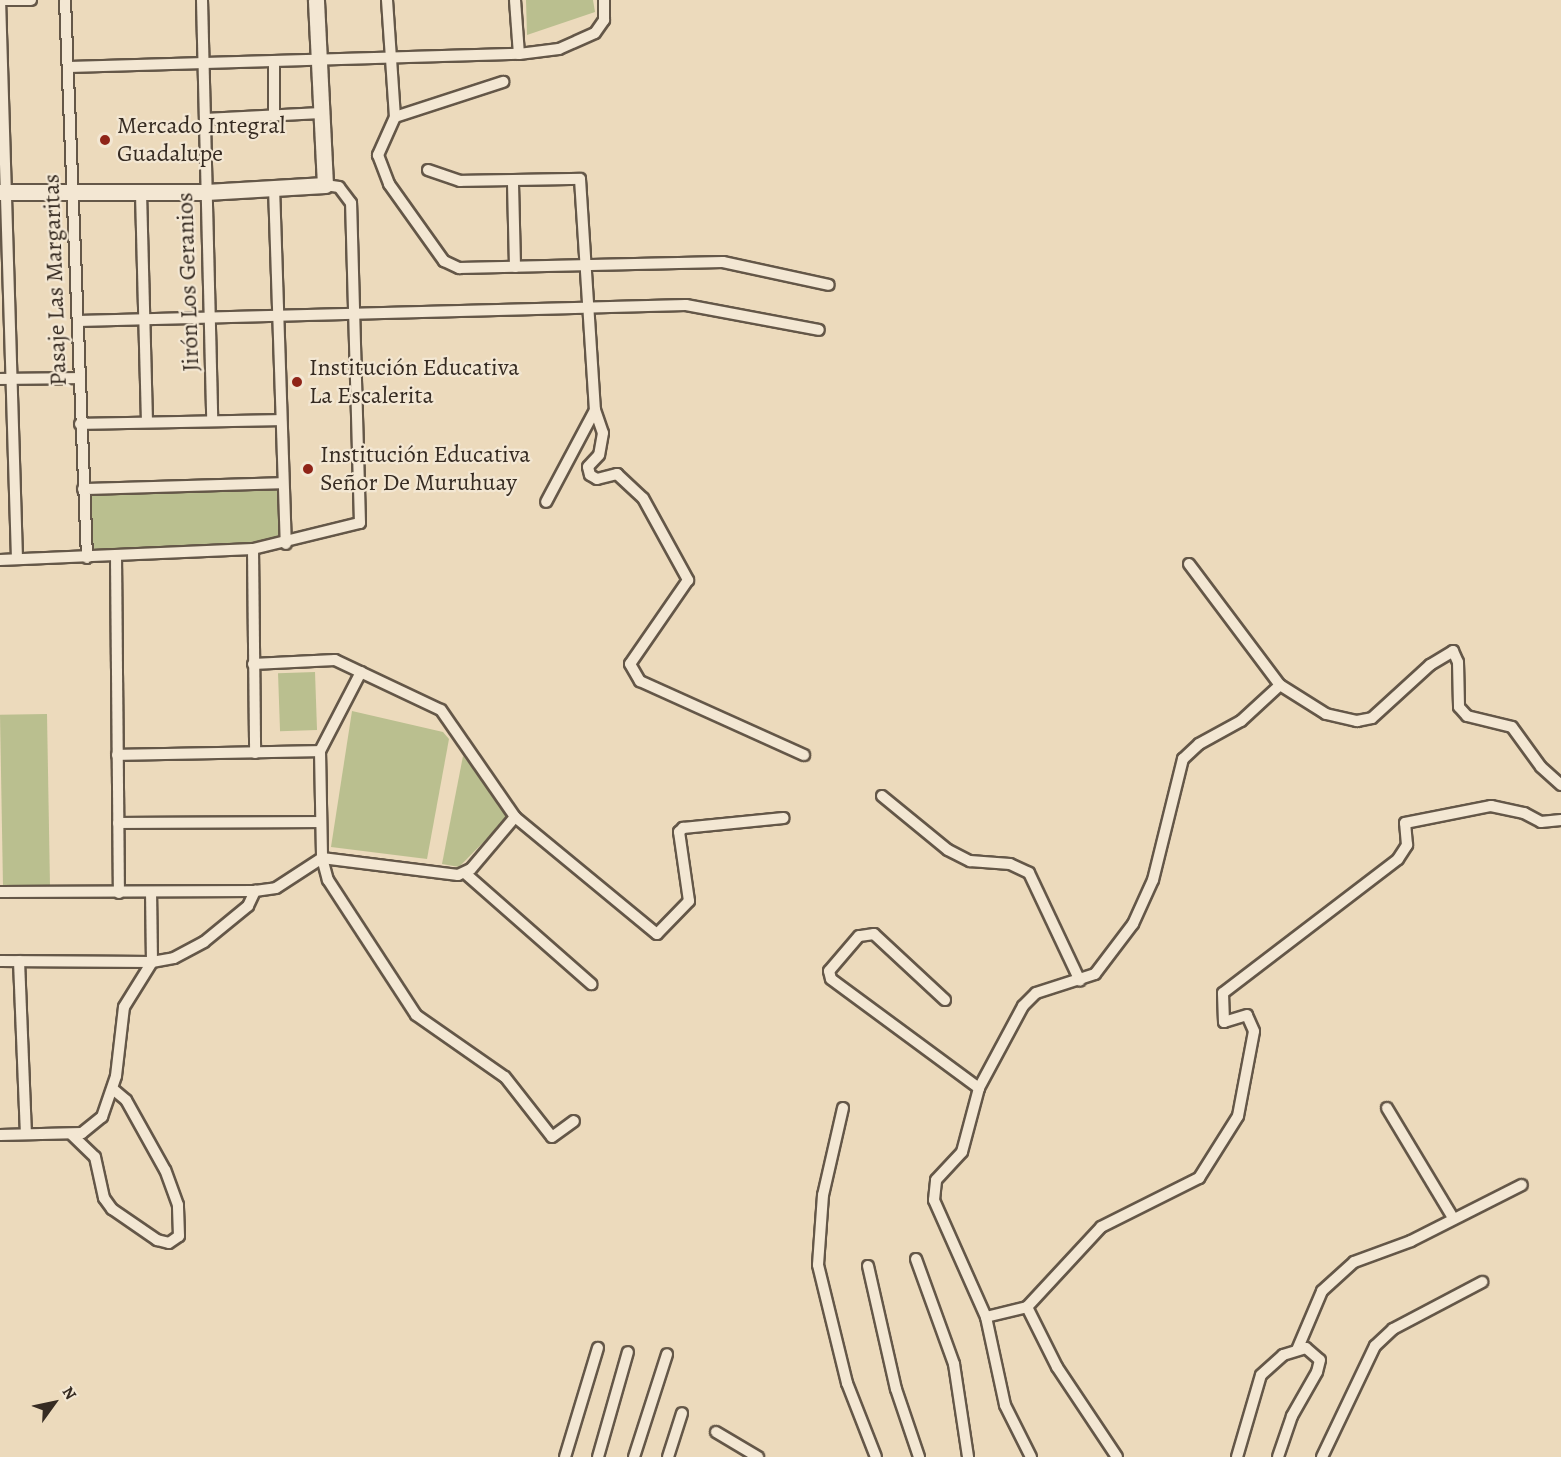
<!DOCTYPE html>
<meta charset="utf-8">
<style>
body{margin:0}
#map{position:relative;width:1561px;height:1457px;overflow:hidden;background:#ecdabc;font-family:Alegreya,serif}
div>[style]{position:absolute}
.green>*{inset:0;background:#babf8f;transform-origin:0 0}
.roads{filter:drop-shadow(2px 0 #645748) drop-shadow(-2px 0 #645748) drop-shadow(0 2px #645748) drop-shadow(0 -2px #645748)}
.street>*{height:10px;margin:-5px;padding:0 5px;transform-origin:5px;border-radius:5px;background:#f3e7d3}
.secondary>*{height:15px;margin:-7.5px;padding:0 7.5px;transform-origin:7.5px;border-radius:7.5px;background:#f3e7d3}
.dots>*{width:16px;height:16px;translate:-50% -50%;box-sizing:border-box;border:3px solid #f3e7d3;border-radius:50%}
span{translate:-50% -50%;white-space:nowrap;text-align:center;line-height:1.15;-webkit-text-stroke:4.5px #f3e7d3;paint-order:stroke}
.poi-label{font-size:24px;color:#362b22}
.left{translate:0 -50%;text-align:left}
.street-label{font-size:24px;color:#362b22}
.north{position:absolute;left:24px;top:1373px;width:60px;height:60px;-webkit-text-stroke:4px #f3e7d3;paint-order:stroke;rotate:57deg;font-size:16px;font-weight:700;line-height:24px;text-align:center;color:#362b22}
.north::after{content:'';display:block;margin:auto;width:21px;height:27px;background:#362b22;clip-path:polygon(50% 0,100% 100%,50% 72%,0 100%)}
</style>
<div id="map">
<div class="green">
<div style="clip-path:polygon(526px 0,593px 0,595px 12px,527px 35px)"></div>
<div style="clip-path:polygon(281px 488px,284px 536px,229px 546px,91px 552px,87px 494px)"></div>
<div style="left:315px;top:672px;width:58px;height:37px;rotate:88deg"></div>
<div style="clip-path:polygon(352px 711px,443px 732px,449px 739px,427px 859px,331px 847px)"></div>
<div style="left:47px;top:714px;width:172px;height:47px;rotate:89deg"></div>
<div style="clip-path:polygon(463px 756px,510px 815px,459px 867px,442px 864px)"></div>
</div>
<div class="roads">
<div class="street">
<div style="left:65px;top:0;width:558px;rotate:87.74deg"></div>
<div style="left:202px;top:0;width:418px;rotate:88.6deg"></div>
<div style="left:387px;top:0;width:117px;rotate:86.1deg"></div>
<div style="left:395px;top:117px;width:42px;rotate:114.1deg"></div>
<div style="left:378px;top:155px;width:31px;rotate:69deg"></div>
<div style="left:389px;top:184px;width:95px;rotate:54.5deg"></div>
<div style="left:444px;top:261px;width:17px;rotate:25deg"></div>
<div style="left:459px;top:268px;width:264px;rotate:-1.3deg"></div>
<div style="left:723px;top:262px;width:108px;rotate:12.2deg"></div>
<div style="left:515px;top:0;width:54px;rotate:85.8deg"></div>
<div style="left:274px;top:61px;width:54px;rotate:90deg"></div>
<div style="left:69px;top:67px;width:450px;rotate:-1.7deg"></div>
<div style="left:519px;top:54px;width:40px;rotate:-7.1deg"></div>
<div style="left:559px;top:49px;width:39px;rotate:-24deg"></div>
<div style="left:595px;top:33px;width:16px;rotate:-55deg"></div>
<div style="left:604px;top:20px;width:20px;rotate:-90deg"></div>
<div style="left:395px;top:117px;width:114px;rotate:-18deg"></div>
<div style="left:205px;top:119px;width:116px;rotate:-3deg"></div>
<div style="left:428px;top:170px;width:34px;rotate:19deg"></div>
<div style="left:460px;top:181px;width:120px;rotate:-1deg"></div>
<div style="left:580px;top:179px;width:231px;rotate:86.3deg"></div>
<div style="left:595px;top:410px;width:104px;rotate:118deg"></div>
<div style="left:513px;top:184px;width:83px;rotate:88.6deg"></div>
<div style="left:274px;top:187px;width:357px;rotate:88.1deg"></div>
<div style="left:141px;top:193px;width:228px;rotate:88.5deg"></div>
<div style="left:78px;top:321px;width:608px;rotate:-1.51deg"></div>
<div style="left:686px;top:305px;width:135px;rotate:10.6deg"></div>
<div style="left:0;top:379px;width:80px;rotate:-0.7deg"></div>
<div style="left:595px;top:410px;width:24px;rotate:71deg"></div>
<div style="left:603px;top:433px;width:22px;rotate:100deg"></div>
<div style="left:599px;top:455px;width:16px;rotate:133deg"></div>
<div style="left:588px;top:467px;width:8px;rotate:76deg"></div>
<div style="left:590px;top:475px;width:8px;rotate:30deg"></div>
<div style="left:597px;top:479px;width:21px;rotate:-14deg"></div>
<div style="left:617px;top:474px;width:35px;rotate:43deg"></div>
<div style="left:643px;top:498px;width:94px;rotate:61.2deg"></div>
<div style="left:688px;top:580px;width:102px;rotate:124.6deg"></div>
<div style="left:630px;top:664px;width:20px;rotate:60deg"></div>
<div style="left:640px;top:681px;width:180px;rotate:24.3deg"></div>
<div style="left:80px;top:424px;width:200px;rotate:-1.1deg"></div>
<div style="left:83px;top:489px;width:200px;rotate:-1.7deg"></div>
<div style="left:253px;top:549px;width:204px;rotate:89.4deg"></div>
<div style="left:116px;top:557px;width:336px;rotate:89.5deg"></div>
<div style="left:17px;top:559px;width:559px;rotate:-91.74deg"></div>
<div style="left:0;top:0;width:31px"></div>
<div style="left:0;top:560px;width:253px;rotate:-2.5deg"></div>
<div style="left:253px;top:549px;width:110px;rotate:-13.7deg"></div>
<div style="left:360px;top:523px;width:320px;rotate:-91.6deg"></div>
<div style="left:351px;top:203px;width:20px;rotate:-127deg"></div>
<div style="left:339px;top:187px;width:14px;rotate:-172deg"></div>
<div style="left:1189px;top:564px;width:151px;rotate:53.1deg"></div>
<div style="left:1280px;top:685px;width:54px;rotate:32.2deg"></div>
<div style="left:1326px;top:714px;width:32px;rotate:13deg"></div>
<div style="left:1357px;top:721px;width:15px;rotate:-11deg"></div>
<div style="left:1372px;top:718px;width:79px;rotate:-42.4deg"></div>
<div style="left:1430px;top:665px;width:27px;rotate:-31deg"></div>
<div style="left:1453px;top:651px;width:12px;rotate:66deg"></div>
<div style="left:1458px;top:662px;width:45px;rotate:88.7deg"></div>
<div style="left:1459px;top:707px;width:12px;rotate:48deg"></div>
<div style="left:1467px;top:716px;width:46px;rotate:13.7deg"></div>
<div style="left:1512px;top:727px;width:49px;rotate:54.1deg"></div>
<div style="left:1541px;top:767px;width:27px;rotate:42deg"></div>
<div style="left:253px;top:664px;width:82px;rotate:-2.8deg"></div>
<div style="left:335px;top:660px;width:117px;rotate:25.3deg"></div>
<div style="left:441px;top:710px;width:130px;rotate:55.3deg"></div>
<div style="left:515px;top:817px;width:184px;rotate:39.5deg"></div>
<div style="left:657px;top:934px;width:46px;rotate:-45.9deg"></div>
<div style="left:689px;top:901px;width:70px;rotate:-98.2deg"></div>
<div style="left:679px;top:832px;width:6px;rotate:-45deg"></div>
<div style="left:683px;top:828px;width:101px;rotate:-5.7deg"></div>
<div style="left:361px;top:672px;width:89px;rotate:117.4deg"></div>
<div style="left:320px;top:751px;width:107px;rotate:88.9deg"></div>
<div style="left:322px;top:858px;width:23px;rotate:75deg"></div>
<div style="left:328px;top:880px;width:161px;rotate:56.9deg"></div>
<div style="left:416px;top:1015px;width:108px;rotate:34.9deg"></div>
<div style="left:505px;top:1077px;width:76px;rotate:51.9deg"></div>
<div style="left:552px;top:1137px;width:27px;rotate:-36deg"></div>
<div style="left:117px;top:755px;width:203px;rotate:-1.1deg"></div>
<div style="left:882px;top:796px;width:85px;rotate:39.3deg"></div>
<div style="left:948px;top:850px;width:25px;rotate:27deg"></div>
<div style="left:970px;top:861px;width:40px;rotate:4.3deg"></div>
<div style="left:1010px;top:864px;width:21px;rotate:25deg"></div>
<div style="left:1029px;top:873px;width:119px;rotate:64.7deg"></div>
<div style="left:118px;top:823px;width:203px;rotate:-0.3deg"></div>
<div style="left:466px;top:874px;width:167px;rotate:41.3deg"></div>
<div style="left:0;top:892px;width:255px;rotate:-0.2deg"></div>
<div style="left:255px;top:891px;width:21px;rotate:-8deg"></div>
<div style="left:276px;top:888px;width:55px;rotate:-33.1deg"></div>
<div style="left:322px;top:858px;width:137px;rotate:7.1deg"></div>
<div style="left:458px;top:875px;width:14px;rotate:-25deg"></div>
<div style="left:471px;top:869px;width:68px;rotate:-49.8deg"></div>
<div style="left:0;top:961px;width:152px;rotate:0.4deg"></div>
<div style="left:152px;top:962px;width:22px;rotate:-10deg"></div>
<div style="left:174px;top:958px;width:34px;rotate:-28deg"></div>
<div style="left:204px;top:942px;width:57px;rotate:-39.3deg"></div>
<div style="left:248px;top:906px;width:17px;rotate:-65deg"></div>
<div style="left:19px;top:961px;width:173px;rotate:87.7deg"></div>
<div style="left:945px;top:1000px;width:97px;rotate:-137.1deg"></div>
<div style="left:874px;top:934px;width:15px;rotate:172deg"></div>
<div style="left:859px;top:936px;width:46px;rotate:130.6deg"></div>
<div style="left:829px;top:971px;width:8px;rotate:76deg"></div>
<div style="left:831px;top:979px;width:184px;rotate:36.4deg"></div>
<div style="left:843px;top:1108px;width:89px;rotate:102.9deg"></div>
<div style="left:823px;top:1195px;width:70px;rotate:94.1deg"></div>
<div style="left:818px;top:1265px;width:122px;rotate:76.2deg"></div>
<div style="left:847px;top:1383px;width:79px;rotate:68.6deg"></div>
<div style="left:1387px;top:1108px;width:128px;rotate:59deg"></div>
<div style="left:71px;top:1134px;width:33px;rotate:44deg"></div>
<div style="left:95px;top:1157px;width:42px;rotate:77.6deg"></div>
<div style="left:104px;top:1198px;width:14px;rotate:54deg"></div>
<div style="left:112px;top:1209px;width:55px;rotate:34.6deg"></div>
<div style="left:157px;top:1240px;width:12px;rotate:14deg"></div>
<div style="left:169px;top:1243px;width:12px;rotate:-35deg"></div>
<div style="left:179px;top:1236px;width:31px;rotate:-92deg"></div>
<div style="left:178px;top:1205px;width:37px;rotate:-110deg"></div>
<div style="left:165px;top:1170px;width:80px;rotate:-119.1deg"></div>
<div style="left:126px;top:1100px;width:17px;rotate:-140deg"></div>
<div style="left:0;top:1135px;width:82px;rotate:-1.4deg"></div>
<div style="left:82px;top:1133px;width:26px;rotate:-39deg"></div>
<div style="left:102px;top:1117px;width:43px;rotate:-71.1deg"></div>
<div style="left:116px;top:1076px;width:69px;rotate:-83.4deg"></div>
<div style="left:124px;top:1007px;width:53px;rotate:-58.1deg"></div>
<div style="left:152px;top:962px;width:70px;rotate:-90.8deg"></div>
<div style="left:916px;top:1259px;width:112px;rotate:70.1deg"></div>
<div style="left:954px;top:1364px;width:94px;rotate:81.4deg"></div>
<div style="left:868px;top:1266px;width:126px;rotate:77.2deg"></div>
<div style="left:896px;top:1389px;width:72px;rotate:71.3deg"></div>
<div style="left:1027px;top:1307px;width:67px;rotate:63.4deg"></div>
<div style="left:1057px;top:1367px;width:108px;rotate:56.3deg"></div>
<div style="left:986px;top:1317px;width:42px;rotate:-13.7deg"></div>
<div style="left:1027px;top:1307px;width:109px;rotate:-47.2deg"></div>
<div style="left:1101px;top:1227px;width:110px;rotate:-26.6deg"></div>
<div style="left:1199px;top:1178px;width:73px;rotate:-57.8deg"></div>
<div style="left:1238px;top:1116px;width:86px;rotate:-79.3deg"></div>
<div style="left:1254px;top:1031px;width:17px;rotate:-114deg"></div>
<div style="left:1247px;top:1015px;width:24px;rotate:163deg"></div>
<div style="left:1224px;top:1022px;width:29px;rotate:-92deg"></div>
<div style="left:1223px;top:993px;width:220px;rotate:-37.4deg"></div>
<div style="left:1398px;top:859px;width:17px;rotate:-57deg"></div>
<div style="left:1407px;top:845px;width:22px;rotate:-95deg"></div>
<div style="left:1405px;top:823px;width:88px;rotate:-11.2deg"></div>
<div style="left:1491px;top:806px;width:34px;rotate:12deg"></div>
<div style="left:1524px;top:813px;width:19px;rotate:28deg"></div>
<div style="left:1541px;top:822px;width:20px;rotate:-6deg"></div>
<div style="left:1297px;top:1350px;width:64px;rotate:-67deg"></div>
<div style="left:1322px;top:1291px;width:43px;rotate:-42.2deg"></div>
<div style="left:1354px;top:1262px;width:61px;rotate:-20.2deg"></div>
<div style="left:1411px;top:1241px;width:124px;rotate:-26.8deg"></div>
<div style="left:716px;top:1432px;width:49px;rotate:30.8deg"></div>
<div style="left:565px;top:1457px;width:114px;rotate:-73.2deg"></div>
<div style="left:598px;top:1457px;width:109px;rotate:-74.1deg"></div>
<div style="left:634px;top:1457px;width:108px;rotate:-72.2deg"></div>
<div style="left:668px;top:1457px;width:46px;rotate:-72.3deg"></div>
<div style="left:1031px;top:1457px;width:58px;rotate:-116.6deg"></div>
<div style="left:1005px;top:1405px;width:90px;rotate:-102.2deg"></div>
<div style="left:986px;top:1317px;width:128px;rotate:-114deg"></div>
<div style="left:934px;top:1200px;width:20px;rotate:-84deg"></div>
<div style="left:936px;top:1180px;width:38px;rotate:-47deg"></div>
<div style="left:962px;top:1152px;width:66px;rotate:-75.1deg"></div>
<div style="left:979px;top:1088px;width:93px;rotate:-61.8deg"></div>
<div style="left:1023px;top:1006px;width:18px;rotate:-45deg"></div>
<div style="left:1036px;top:993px;width:62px;rotate:-17.9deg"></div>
<div style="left:1095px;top:974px;width:63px;rotate:-52.8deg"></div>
<div style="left:1133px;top:924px;width:48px;rotate:-65.6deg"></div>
<div style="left:1153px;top:880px;width:125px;rotate:-76.1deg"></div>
<div style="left:1183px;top:759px;width:22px;rotate:-43deg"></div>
<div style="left:1199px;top:744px;width:48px;rotate:-28.7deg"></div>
<div style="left:1241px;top:721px;width:53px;rotate:-42.7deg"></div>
<div style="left:1237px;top:1457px;width:85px;rotate:-73.7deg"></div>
<div style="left:1261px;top:1375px;width:30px;rotate:-42deg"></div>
<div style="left:1283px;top:1355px;width:24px;rotate:-17deg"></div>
<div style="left:1306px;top:1348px;width:18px;rotate:41deg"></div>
<div style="left:1320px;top:1360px;width:12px;rotate:104deg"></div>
<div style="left:1317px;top:1372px;width:51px;rotate:119.6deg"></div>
<div style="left:1292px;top:1416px;width:43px;rotate:108.9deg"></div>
<div style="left:1322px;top:1457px;width:123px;rotate:-64.5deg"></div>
<div style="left:1375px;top:1346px;width:25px;rotate:-43deg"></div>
<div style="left:1393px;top:1329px;width:101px;rotate:-27.8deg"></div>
</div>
<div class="secondary">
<div style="left:0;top:192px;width:206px"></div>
<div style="left:206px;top:192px;width:119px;rotate:-3.4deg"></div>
<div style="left:325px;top:185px;width:185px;rotate:-92.8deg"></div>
</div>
</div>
<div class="dots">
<div style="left:105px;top:140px;background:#8f2418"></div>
<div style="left:297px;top:382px;background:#8f2418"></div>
<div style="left:308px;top:469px;background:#8f2418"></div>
</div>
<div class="poi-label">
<span class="left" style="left:117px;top:140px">Mercado Integral<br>Guadalupe</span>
<span class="left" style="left:309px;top:382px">Institución Educativa<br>La Escalerita</span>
<span class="left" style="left:320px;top:469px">Institución Educativa<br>Señor De Muruhuay</span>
</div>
<div class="street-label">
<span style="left:55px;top:280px;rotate:-92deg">Pasaje Las Margaritas</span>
<span style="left:188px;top:282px;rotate:-92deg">Jirón Los Geranios</span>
</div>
<div class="north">N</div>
</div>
